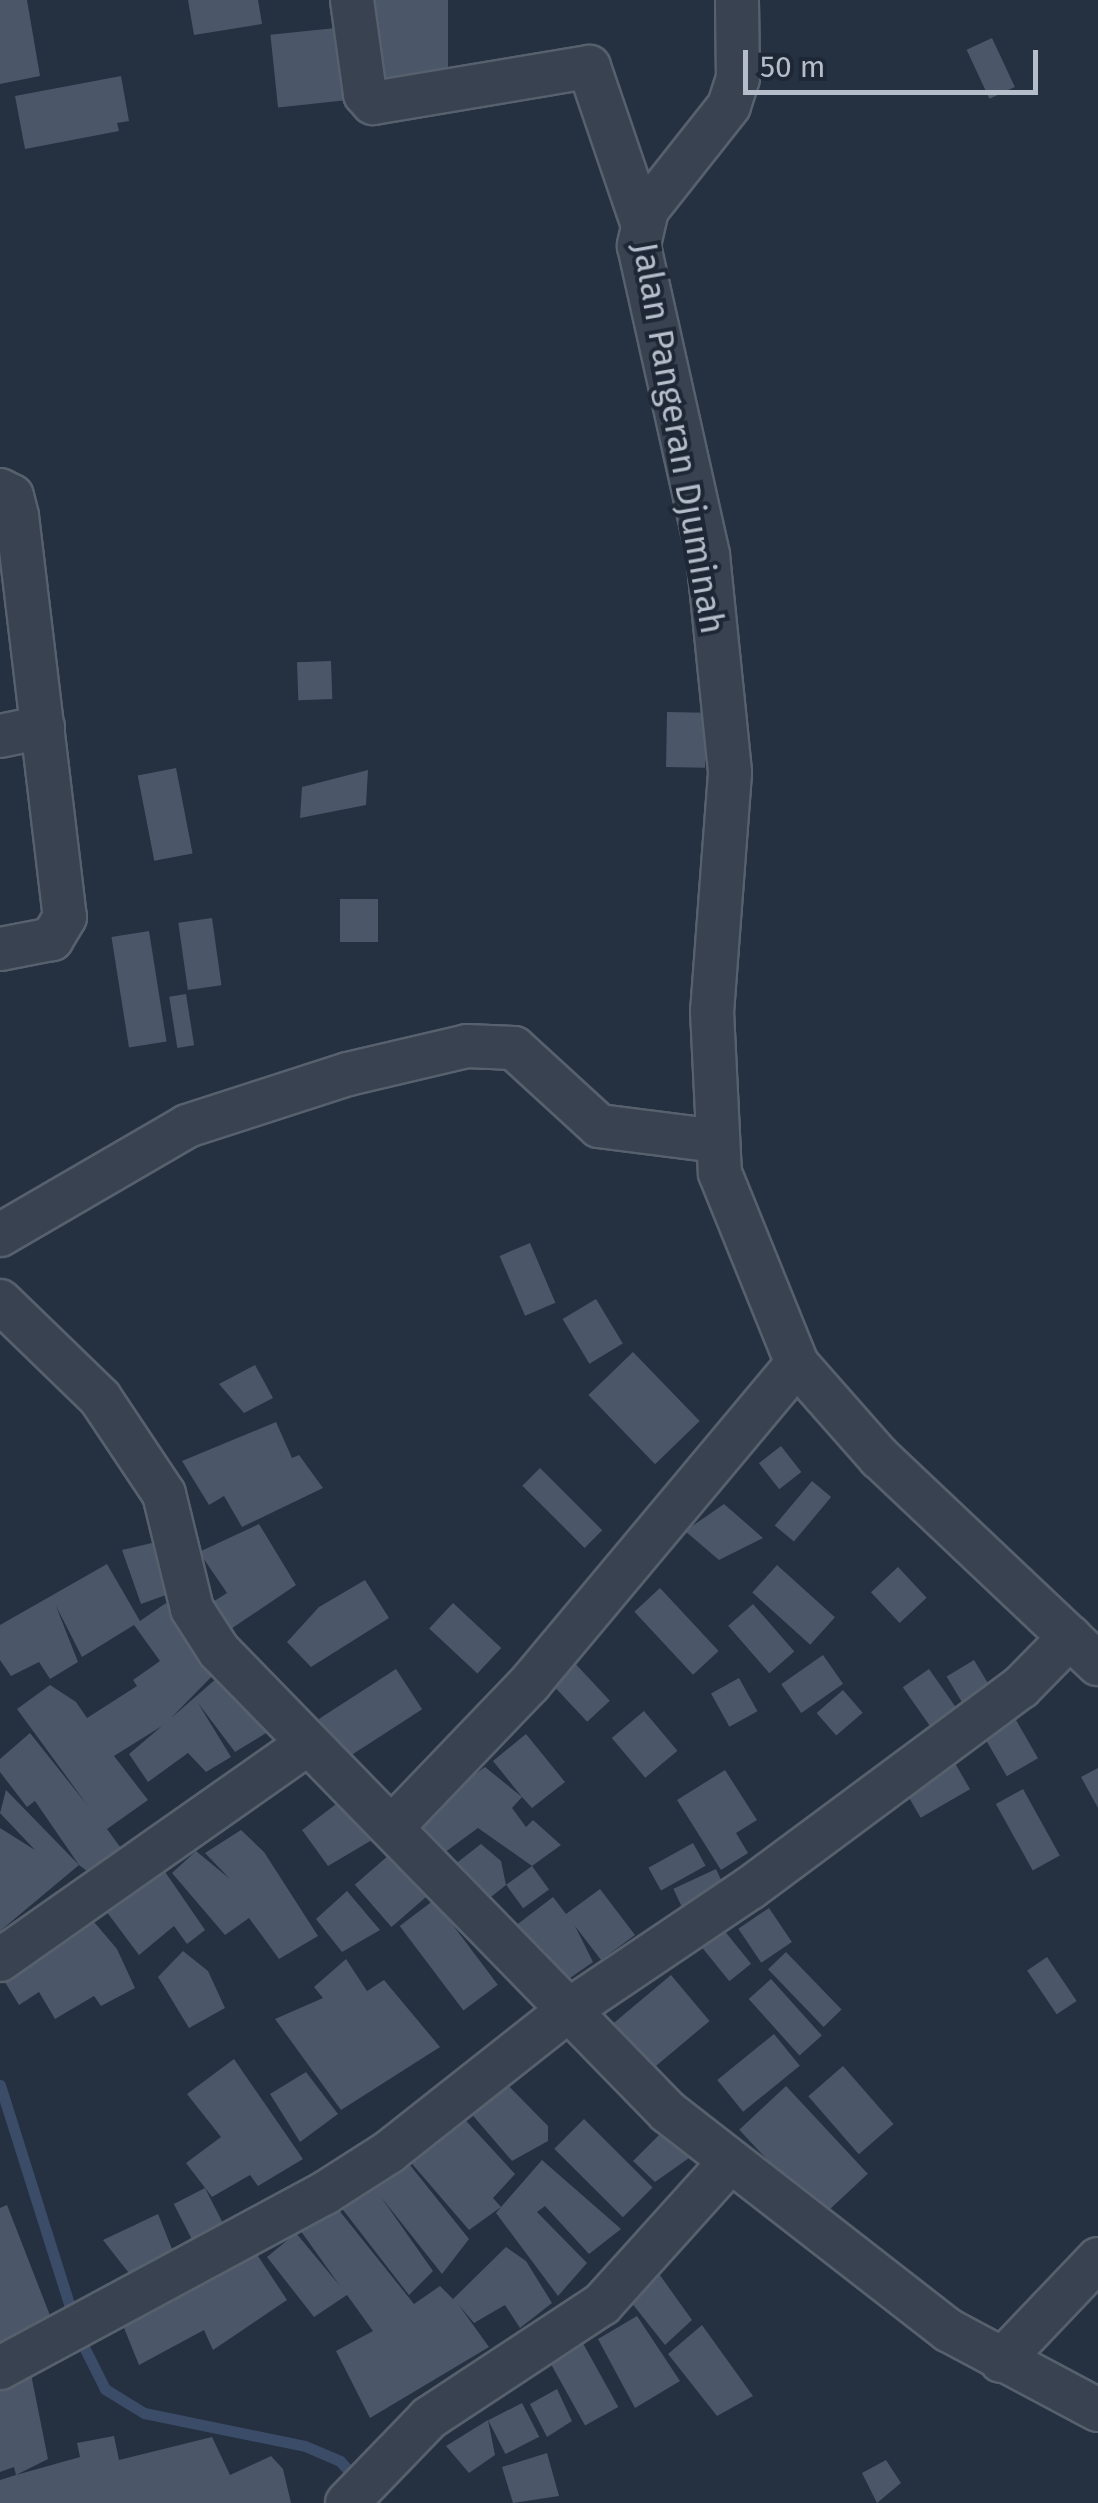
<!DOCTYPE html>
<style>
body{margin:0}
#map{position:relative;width:1098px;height:2503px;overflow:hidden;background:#253040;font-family:"Fira Sans",sans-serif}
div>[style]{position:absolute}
.stream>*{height:11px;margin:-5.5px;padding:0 5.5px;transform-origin:5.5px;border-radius:5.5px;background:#3b4c69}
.building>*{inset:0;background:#4b5669;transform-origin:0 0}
.roads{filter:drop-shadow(2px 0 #57606d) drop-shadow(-2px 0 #57606d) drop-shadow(0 2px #57606d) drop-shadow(0 -2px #57606d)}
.minor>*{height:42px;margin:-21px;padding:0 21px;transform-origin:21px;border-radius:21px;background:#394250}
span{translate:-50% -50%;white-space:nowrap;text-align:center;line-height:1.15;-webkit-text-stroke:8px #1e2735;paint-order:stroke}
.street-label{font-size:35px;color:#b6bdca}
.scale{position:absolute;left:743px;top:50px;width:295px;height:45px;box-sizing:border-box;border:5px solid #b6bdca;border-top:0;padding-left:12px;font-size:30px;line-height:35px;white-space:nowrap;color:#b6bdca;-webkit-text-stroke:8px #1e2735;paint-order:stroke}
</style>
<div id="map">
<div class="stream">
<div style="left:0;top:2085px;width:245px;rotate:72.5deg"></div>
<div style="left:79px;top:2337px;width:58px;rotate:63.4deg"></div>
<div style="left:105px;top:2389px;width:46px;rotate:31.6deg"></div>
<div style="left:144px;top:2413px;width:164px;rotate:11.6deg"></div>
<div style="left:305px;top:2446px;width:38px;rotate:23deg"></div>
<div style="left:340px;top:2461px;width:24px;rotate:48deg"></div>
</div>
<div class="building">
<div style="clip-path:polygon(0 0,27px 0,40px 76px,0 84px)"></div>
<div style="clip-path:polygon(188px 0,258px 0,262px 24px,194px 35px)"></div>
<div style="left:369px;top:0;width:79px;height:90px"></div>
<div style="left:345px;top:27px;width:73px;height:75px;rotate:84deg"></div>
<div style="left:992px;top:38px;width:54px;height:28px;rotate:65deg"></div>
<div style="clip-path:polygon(121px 76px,129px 121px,117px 123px,119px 131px,25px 149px,15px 96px)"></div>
<div style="left:331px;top:661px;width:38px;height:34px;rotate:88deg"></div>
<div style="left:667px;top:712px;width:39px;height:55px;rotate:1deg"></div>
<div style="left:176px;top:768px;width:87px;height:39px;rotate:79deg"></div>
<div style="clip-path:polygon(368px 770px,366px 805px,300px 818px,302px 787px)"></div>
<div style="left:378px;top:899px;width:43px;height:38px;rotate:90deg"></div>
<div style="left:212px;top:918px;width:68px;height:34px;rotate:82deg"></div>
<div style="left:149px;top:931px;width:112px;height:38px;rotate:81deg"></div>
<div style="left:186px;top:994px;width:52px;height:17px;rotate:81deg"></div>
<div style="left:530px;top:1243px;width:65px;height:33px;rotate:67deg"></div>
<div style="left:596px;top:1299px;width:52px;height:39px;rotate:59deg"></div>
<div style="left:633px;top:1352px;width:96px;height:62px;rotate:46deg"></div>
<div style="clip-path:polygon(255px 1365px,273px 1398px,244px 1413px,219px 1384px)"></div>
<div style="clip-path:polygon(276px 1422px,292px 1458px,299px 1455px,323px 1488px,242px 1527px,224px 1496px,209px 1505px,182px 1461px)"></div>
<div style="left:781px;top:1446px;width:33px;height:28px;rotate:52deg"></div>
<div style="left:540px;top:1468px;width:88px;height:25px;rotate:45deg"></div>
<div style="left:812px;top:1481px;width:25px;height:58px;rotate:40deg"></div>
<div style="clip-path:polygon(724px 1504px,763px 1538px,719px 1560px,685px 1531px)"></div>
<div style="clip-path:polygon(259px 1524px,296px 1585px,222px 1635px,208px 1605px,227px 1593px,199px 1552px)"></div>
<div style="clip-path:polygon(156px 1542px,177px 1591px,141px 1604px,122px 1550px)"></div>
<div style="clip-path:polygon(107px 1564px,140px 1621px,166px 1603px,219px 1669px,171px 1718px,224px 1672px,271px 1730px,235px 1752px,198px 1703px,231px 1757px,206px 1772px,188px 1753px,148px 1782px,129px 1754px,162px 1726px,114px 1756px,148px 1800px,107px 1829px,123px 1851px,92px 1875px,79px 1865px,35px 1801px,27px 1807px,0 1772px,0 1759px,30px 1733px,88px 1806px,17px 1709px,50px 1685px,76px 1702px,87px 1718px,137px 1686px,133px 1680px,160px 1661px,134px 1625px,82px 1657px,56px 1606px,78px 1662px,50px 1679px,39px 1662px,11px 1676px,0 1660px,0 1625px)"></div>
<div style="left:777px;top:1565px;width:78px;height:37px;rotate:42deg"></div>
<div style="left:898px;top:1567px;width:42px;height:37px;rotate:47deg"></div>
<div style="clip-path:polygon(365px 1580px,389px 1618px,311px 1667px,287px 1642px,319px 1607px)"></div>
<div style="left:660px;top:1588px;width:86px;height:35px;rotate:47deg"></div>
<div style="left:453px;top:1603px;width:66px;height:35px;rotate:43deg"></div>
<div style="left:753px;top:1604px;width:63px;height:33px;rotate:49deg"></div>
<div style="left:823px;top:1655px;width:35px;height:51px;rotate:55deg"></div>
<div style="left:571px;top:1659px;width:57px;height:31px;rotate:47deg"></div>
<div style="left:974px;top:1660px;width:37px;height:32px;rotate:59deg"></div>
<div style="left:396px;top:1669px;width:48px;height:92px;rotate:57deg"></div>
<div style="left:929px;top:1669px;width:47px;height:32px;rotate:55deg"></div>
<div style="left:739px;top:1678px;width:38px;height:32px;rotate:61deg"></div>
<div style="left:843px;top:1690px;width:30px;height:35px;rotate:49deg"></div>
<div style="left:1009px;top:1708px;width:58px;height:36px;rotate:60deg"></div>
<div style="left:644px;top:1711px;width:52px;height:42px;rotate:50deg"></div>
<div style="clip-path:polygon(526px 1734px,565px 1782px,532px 1808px,522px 1797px,512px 1808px,526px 1827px,533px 1820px,561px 1845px,532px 1866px,478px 1828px,437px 1858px,396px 1800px,448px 1793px,485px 1767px,522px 1797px,493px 1761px)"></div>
<div style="left:952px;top:1758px;width:36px;height:57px;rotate:60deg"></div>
<div style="clip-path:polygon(1098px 1768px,1098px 1808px,1081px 1777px)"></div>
<div style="clip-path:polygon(725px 1770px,757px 1820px,736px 1833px,748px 1853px,721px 1870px,677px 1800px)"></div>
<div style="left:1023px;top:1789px;width:76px;height:31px;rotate:61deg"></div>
<div style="clip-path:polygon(6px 1790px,79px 1865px,0 1931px,0 1828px,35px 1850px,0 1813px)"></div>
<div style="clip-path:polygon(344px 1798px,377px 1837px,328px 1866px,302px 1830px)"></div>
<div style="clip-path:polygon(241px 1830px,264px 1852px,318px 1936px,279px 1959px,249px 1918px,225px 1935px,172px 1873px,196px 1851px,230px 1879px,205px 1853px)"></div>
<div style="left:693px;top:1843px;width:26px;height:51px;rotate:61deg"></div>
<div style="clip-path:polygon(481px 1844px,501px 1861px,506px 1885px,481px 1905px,450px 1868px)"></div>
<div style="left:397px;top:1848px;width:56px;height:56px;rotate:49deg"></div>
<div style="clip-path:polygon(159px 1863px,205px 1930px,187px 1944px,174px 1926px,139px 1955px,100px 1903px)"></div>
<div style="left:532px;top:1866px;width:29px;height:32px;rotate:54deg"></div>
<div style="left:716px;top:1869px;width:19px;height:47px;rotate:65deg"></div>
<div style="clip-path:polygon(600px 1889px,635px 1935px,601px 1960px,575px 1926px,593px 1962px,560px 1985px,510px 1930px,553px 1897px,566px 1914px)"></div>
<div style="clip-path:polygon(347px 1891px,380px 1930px,342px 1952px,316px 1919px)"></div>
<div style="left:434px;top:1900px;width:106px;height:43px;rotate:53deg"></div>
<div style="left:769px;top:1908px;width:41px;height:37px;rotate:56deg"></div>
<div style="clip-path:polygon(89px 1916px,117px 1949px,135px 1988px,101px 2006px,94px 1996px,55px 2019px,39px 1992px,19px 2005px,0 1974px)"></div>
<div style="left:719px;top:1924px;width:51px;height:28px;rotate:51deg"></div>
<div style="clip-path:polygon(183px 1951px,208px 1971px,225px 2008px,189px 2028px,158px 1977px)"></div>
<div style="left:786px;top:1952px;width:80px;height:25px;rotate:46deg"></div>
<div style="left:1047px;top:1957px;width:53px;height:24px;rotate:56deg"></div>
<div style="clip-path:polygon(346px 1959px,367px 1991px,384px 1980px,440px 2047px,341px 2110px,275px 2019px,323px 1998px,314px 1987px)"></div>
<div style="left:671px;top:1975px;width:60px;height:77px;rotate:50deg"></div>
<div style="left:771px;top:1979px;width:76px;height:30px;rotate:48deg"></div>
<div style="left:774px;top:2034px;width:41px;height:73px;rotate:51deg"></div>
<div style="clip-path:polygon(234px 2059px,303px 2159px,258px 2186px,250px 2175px,212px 2197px,186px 2163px,221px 2137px,187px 2094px)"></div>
<div style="left:843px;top:2066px;width:77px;height:46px;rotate:49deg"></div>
<div style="clip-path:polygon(306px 2072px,338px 2114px,300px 2142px,270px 2094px)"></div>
<div style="clip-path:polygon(497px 2074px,548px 2126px,548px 2141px,512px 2161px,463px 2104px)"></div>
<div style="left:786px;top:2086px;width:120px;height:64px;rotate:47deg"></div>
<div style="clip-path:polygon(457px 2111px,515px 2174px,493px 2198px,501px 2207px,542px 2160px,621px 2229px,589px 2254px,545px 2206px,537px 2212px,587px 2263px,558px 2296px,496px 2213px,501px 2207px,469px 2230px,407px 2158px)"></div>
<div style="left:584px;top:2119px;width:97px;height:42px;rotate:45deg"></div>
<div style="clip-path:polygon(662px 2132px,689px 2158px,655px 2182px,633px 2161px)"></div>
<div style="clip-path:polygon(402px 2155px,469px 2239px,442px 2274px,381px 2197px,433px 2271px,409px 2295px,340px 2206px)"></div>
<div style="left:205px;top:2188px;width:42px;height:35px;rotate:63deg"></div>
<div style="clip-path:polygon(330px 2199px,414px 2304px,440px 2286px,453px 2299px,506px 2247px,526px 2261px,552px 2303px,520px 2328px,505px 2305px,474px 2323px,458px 2304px,489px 2347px,370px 2418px,336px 2351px,373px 2331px,347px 2295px,314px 2317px,267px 2257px,296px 2233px,340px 2286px,293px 2220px)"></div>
<div style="clip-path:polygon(7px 2205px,51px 2318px,0 2342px,0 2208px)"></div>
<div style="clip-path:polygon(158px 2214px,174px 2254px,132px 2277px,103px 2240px)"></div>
<div style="clip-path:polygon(250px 2244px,287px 2300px,213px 2350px,204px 2330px,139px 2365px,120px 2318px)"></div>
<div style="clip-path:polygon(657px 2271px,692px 2320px,665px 2345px,627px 2297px)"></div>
<div style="clip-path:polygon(637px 2316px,680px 2381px,635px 2408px,598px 2339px)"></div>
<div style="clip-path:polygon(702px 2325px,753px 2396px,717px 2416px,668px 2354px)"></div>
<div style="left:580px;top:2338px;width:79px;height:38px;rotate:61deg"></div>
<div style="clip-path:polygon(30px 2369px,48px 2459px,16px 2475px,80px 2457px,77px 2443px,114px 2436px,119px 2460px,212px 2437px,230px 2475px,271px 2456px,283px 2469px,291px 2503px,0 2503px,0 2480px,16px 2475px,14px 2467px,0 2472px,0 2379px)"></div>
<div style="clip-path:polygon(557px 2389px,572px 2421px,547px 2437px,530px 2404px)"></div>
<div style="left:522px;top:2403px;width:38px;height:38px;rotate:63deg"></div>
<div style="clip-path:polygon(488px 2420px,495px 2455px,469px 2473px,446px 2446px)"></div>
<div style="clip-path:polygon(547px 2453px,559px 2496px,513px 2503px,502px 2467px)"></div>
<div style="clip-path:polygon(886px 2460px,901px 2483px,877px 2503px,862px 2473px)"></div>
</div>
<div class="roads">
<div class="minor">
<div style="left:352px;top:0;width:95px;rotate:82.1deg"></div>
<div style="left:365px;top:94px;width:12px;rotate:48deg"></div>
<div style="left:373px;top:103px;width:219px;rotate:-9.5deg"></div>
<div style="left:589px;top:67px;width:165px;rotate:71.2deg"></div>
<div style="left:737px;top:0;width:78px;rotate:89.3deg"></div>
<div style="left:738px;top:78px;width:29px;rotate:108deg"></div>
<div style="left:729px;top:106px;width:132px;rotate:128.3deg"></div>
<div style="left:647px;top:210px;width:37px;rotate:103deg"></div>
<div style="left:639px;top:246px;width:317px;rotate:77.4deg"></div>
<div style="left:708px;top:555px;width:219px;rotate:84.2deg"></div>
<div style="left:730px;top:773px;width:239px;rotate:94.3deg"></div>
<div style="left:712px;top:1011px;width:162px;rotate:87.2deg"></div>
<div style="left:720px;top:1173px;width:206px;rotate:68deg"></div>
<div style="left:797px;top:1364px;width:125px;rotate:48.6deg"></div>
<div style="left:880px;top:1458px;width:300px;rotate:43.4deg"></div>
<div style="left:0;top:490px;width:13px;rotate:27deg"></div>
<div style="left:12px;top:496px;width:21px;rotate:76deg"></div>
<div style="left:17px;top:516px;width:404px;rotate:83.2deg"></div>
<div style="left:65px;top:917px;width:26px;rotate:121deg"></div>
<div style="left:52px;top:939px;width:53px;rotate:169.1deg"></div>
<div style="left:0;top:736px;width:44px;rotate:-11.8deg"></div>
<div style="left:0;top:1235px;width:216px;rotate:-30.2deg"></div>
<div style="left:187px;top:1126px;width:169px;rotate:-17.9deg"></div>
<div style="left:348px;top:1074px;width:122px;rotate:-13.2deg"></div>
<div style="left:467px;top:1046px;width:47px;rotate:2.4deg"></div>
<div style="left:514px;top:1048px;width:115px;rotate:42.5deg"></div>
<div style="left:599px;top:1126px;width:119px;rotate:7.2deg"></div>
<div style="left:0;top:1301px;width:139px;rotate:44.1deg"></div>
<div style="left:100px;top:1398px;width:115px;rotate:56.3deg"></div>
<div style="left:164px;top:1494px;width:118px;rotate:76.3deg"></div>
<div style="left:192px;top:1609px;width:50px;rotate:57.3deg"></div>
<div style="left:219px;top:1651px;width:644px;rotate:45.76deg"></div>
<div style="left:668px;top:2112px;width:355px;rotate:37.9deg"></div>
<div style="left:948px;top:2330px;width:170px;rotate:28.1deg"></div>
<div style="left:394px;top:1825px;width:197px;rotate:-46.2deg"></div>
<div style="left:530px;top:1683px;width:416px;rotate:-50.1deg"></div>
<div style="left:0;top:1960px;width:374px;rotate:-35.1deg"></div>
<div style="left:1001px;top:2361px;width:141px;rotate:-46.4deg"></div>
<div style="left:0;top:2368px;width:369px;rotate:-28.3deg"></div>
<div style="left:325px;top:2193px;width:76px;rotate:-32.6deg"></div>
<div style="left:389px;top:2152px;width:229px;rotate:-38.3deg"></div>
<div style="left:569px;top:2010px;width:218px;rotate:-34deg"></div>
<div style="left:750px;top:1888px;width:337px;rotate:-36.6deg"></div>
<div style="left:1021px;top:1687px;width:70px;rotate:-45.6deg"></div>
<div style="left:347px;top:2503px;width:118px;rotate:-46deg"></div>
<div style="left:429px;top:2418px;width:207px;rotate:-33.4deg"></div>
<div style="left:602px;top:2304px;width:188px;rotate:-48deg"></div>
</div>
</div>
<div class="street-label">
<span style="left:679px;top:438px;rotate:80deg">Jalan Pangeran Djuminah</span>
</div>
<div class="scale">50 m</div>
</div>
